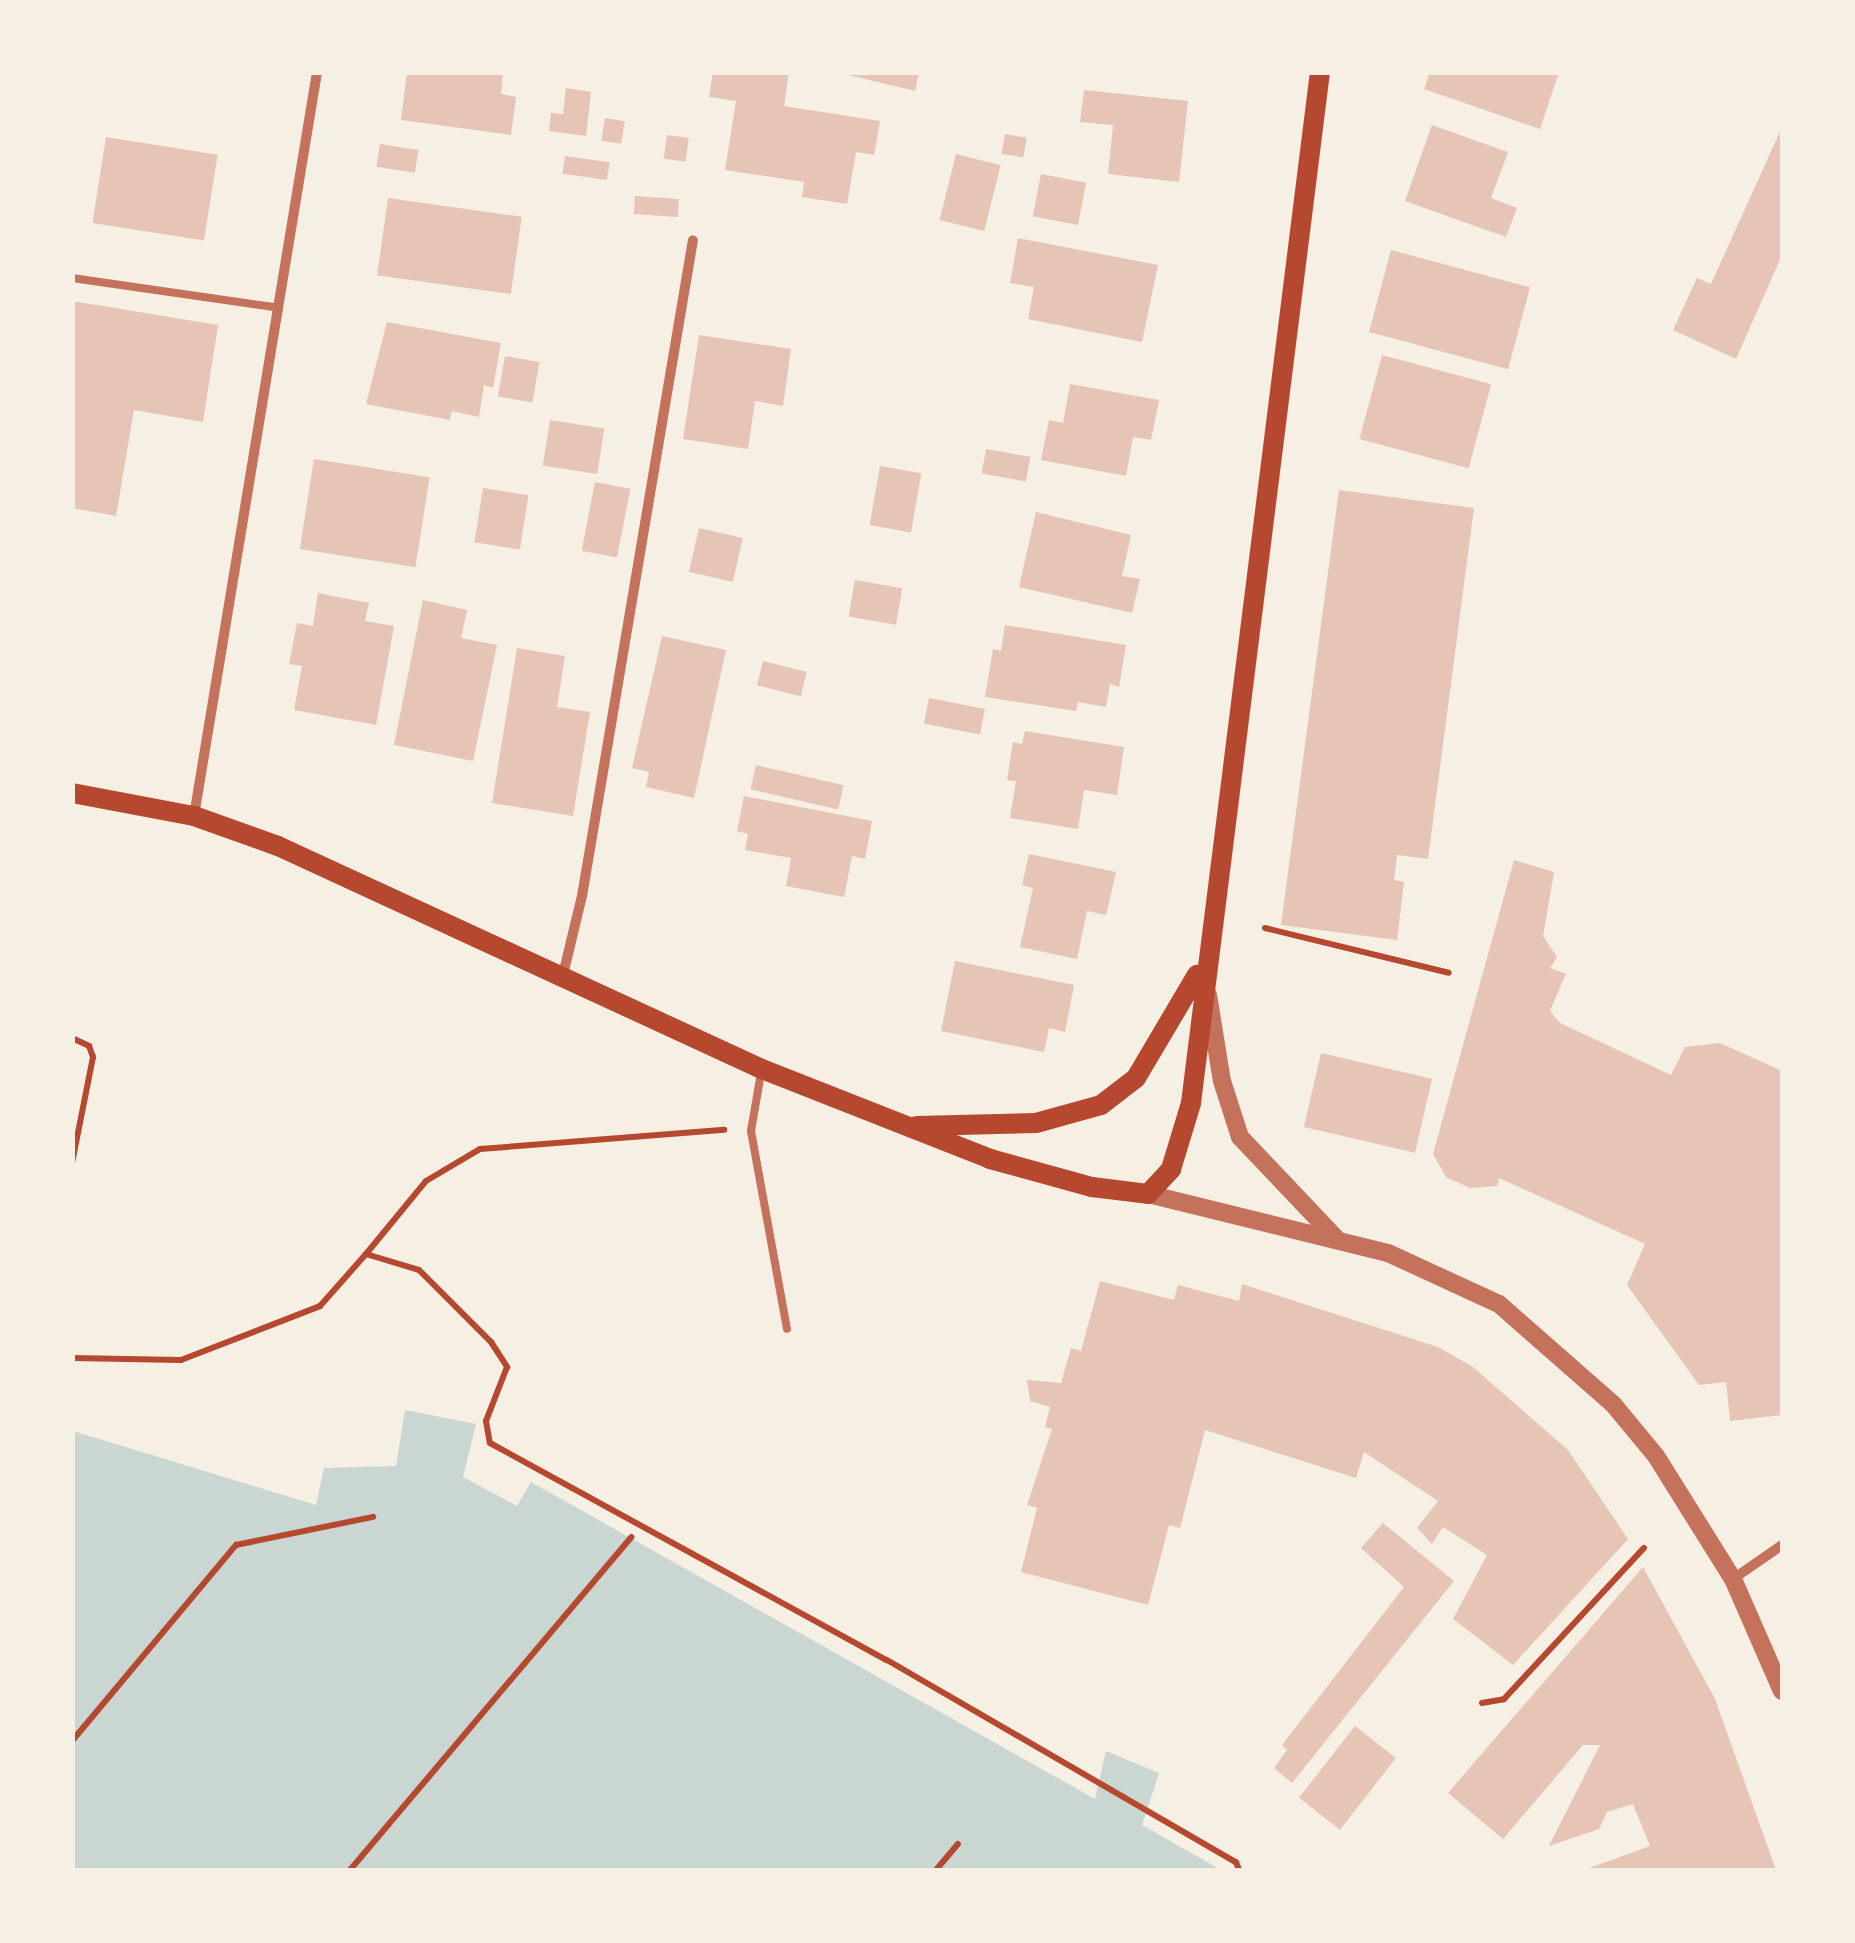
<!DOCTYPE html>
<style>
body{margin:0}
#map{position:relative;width:1855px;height:1943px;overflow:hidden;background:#f6efe4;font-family:Literata,serif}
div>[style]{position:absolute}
.water>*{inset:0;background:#c9d6d2}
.building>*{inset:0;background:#e6c5b7;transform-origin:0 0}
.path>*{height:6px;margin:-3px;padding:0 3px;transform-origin:3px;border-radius:3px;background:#b5482f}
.service>*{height:8px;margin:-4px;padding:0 4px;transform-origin:4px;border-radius:4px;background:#c5725c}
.minor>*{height:10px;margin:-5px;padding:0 5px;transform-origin:5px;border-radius:5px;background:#c5725c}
.tertiary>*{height:18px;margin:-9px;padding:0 9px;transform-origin:9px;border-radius:9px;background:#c5725c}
.secondary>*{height:20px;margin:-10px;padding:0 10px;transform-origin:10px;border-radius:10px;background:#b5482f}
span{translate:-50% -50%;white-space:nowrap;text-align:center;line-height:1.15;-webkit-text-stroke:10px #f6efe4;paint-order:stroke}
.frame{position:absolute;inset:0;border:75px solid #f6efe4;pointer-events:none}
</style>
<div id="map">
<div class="water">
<div style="clip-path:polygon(405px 1410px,476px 1424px,463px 1477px,517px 1506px,531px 1482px,1095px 1799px,1106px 1751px,1159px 1773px,1142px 1825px,1221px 1870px,73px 1870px,73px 1431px,316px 1505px,324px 1468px,396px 1466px)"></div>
</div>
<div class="building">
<div style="clip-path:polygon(407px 72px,503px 72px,501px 94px,516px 97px,511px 135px,401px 120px)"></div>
<div style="clip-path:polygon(713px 72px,789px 72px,784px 106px,880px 121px,874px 155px,856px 152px,847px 204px,802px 197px,804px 182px,725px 170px,736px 101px,709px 97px)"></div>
<div style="clip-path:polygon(836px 72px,919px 72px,915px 91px)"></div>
<div style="clip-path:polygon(1430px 72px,1559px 72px,1540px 129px,1424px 89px)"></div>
<div style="clip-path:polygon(566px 88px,591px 92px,586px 136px,549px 131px,551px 113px,563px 114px)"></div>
<div style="clip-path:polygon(1084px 90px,1188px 101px,1179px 182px,1108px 174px,1113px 125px,1080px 122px)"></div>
<div style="left:605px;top:118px;width:20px;height:23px;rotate:9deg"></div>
<div style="clip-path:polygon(1432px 125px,1508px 152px,1491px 198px,1517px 208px,1506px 237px,1405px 201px)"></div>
<div style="clip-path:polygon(1782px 127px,1782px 255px,1736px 359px,1673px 330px,1697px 278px,1711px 284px)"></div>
<div style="left:1005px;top:134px;width:22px;height:20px;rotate:10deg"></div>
<div style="left:667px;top:135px;width:22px;height:24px;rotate:8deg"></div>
<div style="left:106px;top:137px;width:113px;height:87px;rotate:9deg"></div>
<div style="left:380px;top:144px;width:39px;height:23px;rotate:9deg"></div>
<div style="left:956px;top:154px;width:46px;height:68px;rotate:14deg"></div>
<div style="left:565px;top:156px;width:45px;height:18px;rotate:8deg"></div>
<div style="left:1041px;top:174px;width:46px;height:43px;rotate:11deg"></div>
<div style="left:635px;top:196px;width:44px;height:18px;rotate:4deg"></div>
<div style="left:388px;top:198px;width:135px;height:78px;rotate:8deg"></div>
<div style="clip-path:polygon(1018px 238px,1158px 265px,1142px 342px,1028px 319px,1034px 287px,1010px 283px)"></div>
<div style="left:1391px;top:250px;width:144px;height:85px;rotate:15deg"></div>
<div style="clip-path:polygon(72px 301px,218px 325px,203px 422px,134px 410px,116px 516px,72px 508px)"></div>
<div style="clip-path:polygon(387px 322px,501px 343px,493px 388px,484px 385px,479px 417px,452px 411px,450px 420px,366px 404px)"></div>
<div style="clip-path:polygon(699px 335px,791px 349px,783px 406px,755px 401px,748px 449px,683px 439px)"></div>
<div style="left:1382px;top:355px;width:113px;height:87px;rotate:15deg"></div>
<div style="left:505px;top:356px;width:35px;height:41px;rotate:10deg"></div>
<div style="clip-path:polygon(1070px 384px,1159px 400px,1151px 440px,1133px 437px,1126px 476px,1041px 460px,1049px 420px,1063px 423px)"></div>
<div style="left:550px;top:420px;width:55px;height:46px;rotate:9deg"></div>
<div style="left:986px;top:449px;width:45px;height:25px;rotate:10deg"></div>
<div style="left:314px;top:459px;width:117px;height:91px;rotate:9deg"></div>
<div style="left:880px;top:466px;width:42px;height:60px;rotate:10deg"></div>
<div style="left:595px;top:482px;width:36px;height:70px;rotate:11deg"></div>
<div style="left:483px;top:488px;width:46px;height:55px;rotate:9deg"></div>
<div style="clip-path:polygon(1339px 490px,1474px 508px,1428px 859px,1397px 855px,1394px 880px,1404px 882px,1397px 940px,1281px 925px)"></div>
<div style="clip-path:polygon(1036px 512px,1131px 535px,1122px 576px,1140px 579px,1132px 613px,1019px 587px)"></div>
<div style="left:699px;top:528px;width:45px;height:45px;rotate:13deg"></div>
<div style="left:855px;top:580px;width:48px;height:37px;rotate:10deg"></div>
<div style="clip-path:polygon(318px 593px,369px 603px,365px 621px,394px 626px,376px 725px,294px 710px,302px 666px,289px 664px,297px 623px,313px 626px)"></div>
<div style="clip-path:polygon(423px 600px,467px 610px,461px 638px,497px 645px,473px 761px,394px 745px)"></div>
<div style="clip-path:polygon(1005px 625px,1126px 645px,1119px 687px,1110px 684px,1106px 707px,1078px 702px,1076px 711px,985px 697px,993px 649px,1001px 651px)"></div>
<div style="clip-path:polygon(662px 636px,726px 650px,694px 798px,646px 787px,649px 772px,632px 768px)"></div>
<div style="clip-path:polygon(517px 648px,565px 656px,557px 707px,590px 712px,573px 816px,492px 803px)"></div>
<div style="left:763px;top:661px;width:45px;height:25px;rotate:14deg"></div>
<div style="left:929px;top:698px;width:57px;height:26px;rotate:11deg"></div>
<div style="clip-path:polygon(1025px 731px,1124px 747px,1117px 795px,1084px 790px,1078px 829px,1010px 818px,1016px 781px,1007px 780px,1013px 742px,1022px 744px)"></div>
<div style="left:756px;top:765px;width:90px;height:25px;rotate:13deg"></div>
<div style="clip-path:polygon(744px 796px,872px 821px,865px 859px,852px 856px,844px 897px,786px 886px,791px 858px,745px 850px,748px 834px,737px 831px)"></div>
<div style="clip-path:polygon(1029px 854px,1116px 872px,1106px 915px,1087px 911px,1077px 959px,1020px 947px,1033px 888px,1022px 885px)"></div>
<div style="clip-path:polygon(1514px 860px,1554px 872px,1543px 936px,1557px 957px,1550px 968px,1566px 974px,1550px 1011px,1560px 1023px,1671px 1075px,1685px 1047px,1720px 1043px,1782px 1071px,1782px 1415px,1730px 1421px,1726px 1382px,1699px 1385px,1627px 1285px,1645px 1244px,1499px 1178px,1497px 1186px,1470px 1188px,1446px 1177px,1433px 1154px)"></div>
<div style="clip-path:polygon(955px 961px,1074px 985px,1065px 1032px,1049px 1028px,1044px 1052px,941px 1031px)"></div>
<div style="left:1321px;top:1053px;width:114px;height:76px;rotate:13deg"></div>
<div style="clip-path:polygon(1100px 1281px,1174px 1300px,1178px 1285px,1239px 1301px,1242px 1284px,1438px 1347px,1473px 1367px,1568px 1450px,1628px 1539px,1513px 1665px,1453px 1619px,1487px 1555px,1443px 1527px,1432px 1544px,1417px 1528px,1438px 1501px,1364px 1452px,1356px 1478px,1205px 1430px,1180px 1528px,1169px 1525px,1148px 1605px,1021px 1572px,1037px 1508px,1027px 1505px,1052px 1429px,1045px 1427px,1050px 1407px,1030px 1401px,1027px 1380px,1061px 1383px,1071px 1348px,1081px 1351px)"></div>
<div style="clip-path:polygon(1383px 1523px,1454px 1581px,1292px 1783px,1274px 1768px,1287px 1750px,1282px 1745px,1404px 1587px,1361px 1548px)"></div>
<div style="clip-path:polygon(1643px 1567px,1715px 1699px,1776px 1870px,1584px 1870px,1650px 1846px,1633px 1804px,1607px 1812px,1599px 1829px,1549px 1846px,1600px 1745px,1583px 1745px,1503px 1839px,1448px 1793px)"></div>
<div style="left:1355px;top:1726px;width:52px;height:91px;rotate:38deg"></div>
</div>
<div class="path">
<div style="left:1265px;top:928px;width:189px;rotate:13.7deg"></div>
<div style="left:72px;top:1038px;width:19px;rotate:25deg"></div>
<div style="left:89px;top:1046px;width:12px;rotate:70deg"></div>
<div style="left:93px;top:1057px;width:108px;rotate:101.2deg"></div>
<div style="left:366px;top:1254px;width:94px;rotate:-50.6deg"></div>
<div style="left:426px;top:1181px;width:63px;rotate:-30.7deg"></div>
<div style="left:480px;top:1149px;width:245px;rotate:-4.5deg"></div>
<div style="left:72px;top:1358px;width:109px;rotate:1.1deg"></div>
<div style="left:181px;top:1360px;width:149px;rotate:-21.2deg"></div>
<div style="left:320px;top:1306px;width:69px;rotate:-48.5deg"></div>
<div style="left:366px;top:1254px;width:55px;rotate:16.8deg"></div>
<div style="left:419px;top:1270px;width:102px;rotate:45deg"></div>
<div style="left:491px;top:1342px;width:30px;rotate:57deg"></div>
<div style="left:507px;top:1367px;width:58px;rotate:111.3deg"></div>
<div style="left:486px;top:1421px;width:22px;rotate:80deg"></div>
<div style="left:490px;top:1443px;width:452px;rotate:28.7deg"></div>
<div style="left:887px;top:1660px;width:403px;rotate:30.1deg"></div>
<div style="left:1236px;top:1862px;width:9px;rotate:69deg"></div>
<div style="left:1482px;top:1703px;width:22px;rotate:-10deg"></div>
<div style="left:1504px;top:1699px;width:206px;rotate:-47.2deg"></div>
<div style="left:72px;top:1741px;width:256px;rotate:-50.1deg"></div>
<div style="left:236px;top:1545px;width:140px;rotate:-11.6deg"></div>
<div style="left:350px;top:1870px;width:436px;rotate:-49.8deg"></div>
<div style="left:936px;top:1870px;width:34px;rotate:-50deg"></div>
</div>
<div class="service">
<div style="left:72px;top:278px;width:209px;rotate:8.2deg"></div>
<div style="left:761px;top:1073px;width:59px;rotate:99.8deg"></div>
<div style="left:751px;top:1131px;width:201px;rotate:79.7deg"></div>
</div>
<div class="minor">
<div style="left:194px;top:816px;width:754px;rotate:-80.61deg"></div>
<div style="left:562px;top:979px;width:85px;rotate:-76.5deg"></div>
<div style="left:582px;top:896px;width:665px;rotate:-80.4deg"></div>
<div style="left:1733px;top:1579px;width:60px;rotate:-34.8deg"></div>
</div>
<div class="tertiary">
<div style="left:1208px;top:995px;width:87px;rotate:80.8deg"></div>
<div style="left:1222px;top:1081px;width:59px;rotate:72.2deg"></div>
<div style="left:1240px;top:1137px;width:138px;rotate:46.5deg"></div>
<div style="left:1148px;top:1194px;width:247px;rotate:13.8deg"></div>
<div style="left:1388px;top:1253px;width:122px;rotate:24.7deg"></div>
<div style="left:1499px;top:1304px;width:152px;rotate:41.3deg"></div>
<div style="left:1613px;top:1404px;width:67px;rotate:50.4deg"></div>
<div style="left:1656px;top:1456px;width:145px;rotate:58deg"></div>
<div style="left:1733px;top:1579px;width:122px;rotate:66.4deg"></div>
</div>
<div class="secondary">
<div style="left:72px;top:793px;width:124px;rotate:10.7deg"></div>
<div style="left:194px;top:816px;width:89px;rotate:19.7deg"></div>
<div style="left:278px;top:846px;width:533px;rotate:24.74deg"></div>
<div style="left:762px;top:1069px;width:245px;rotate:21.5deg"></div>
<div style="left:990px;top:1159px;width:106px;rotate:15.4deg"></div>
<div style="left:1092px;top:1187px;width:56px;rotate:7.1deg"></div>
<div style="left:1148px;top:1194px;width:34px;rotate:-47deg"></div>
<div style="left:1171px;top:1169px;width:69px;rotate:-73.1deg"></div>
<div style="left:1191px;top:1103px;width:1039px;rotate:-82.87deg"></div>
<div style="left:917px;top:1126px;width:119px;rotate:-1.4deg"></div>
<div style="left:1036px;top:1123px;width:67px;rotate:-15.5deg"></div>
<div style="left:1101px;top:1105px;width:44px;rotate:-37.6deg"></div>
<div style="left:1136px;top:1078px;width:120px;rotate:-59.4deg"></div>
</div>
<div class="frame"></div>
</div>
